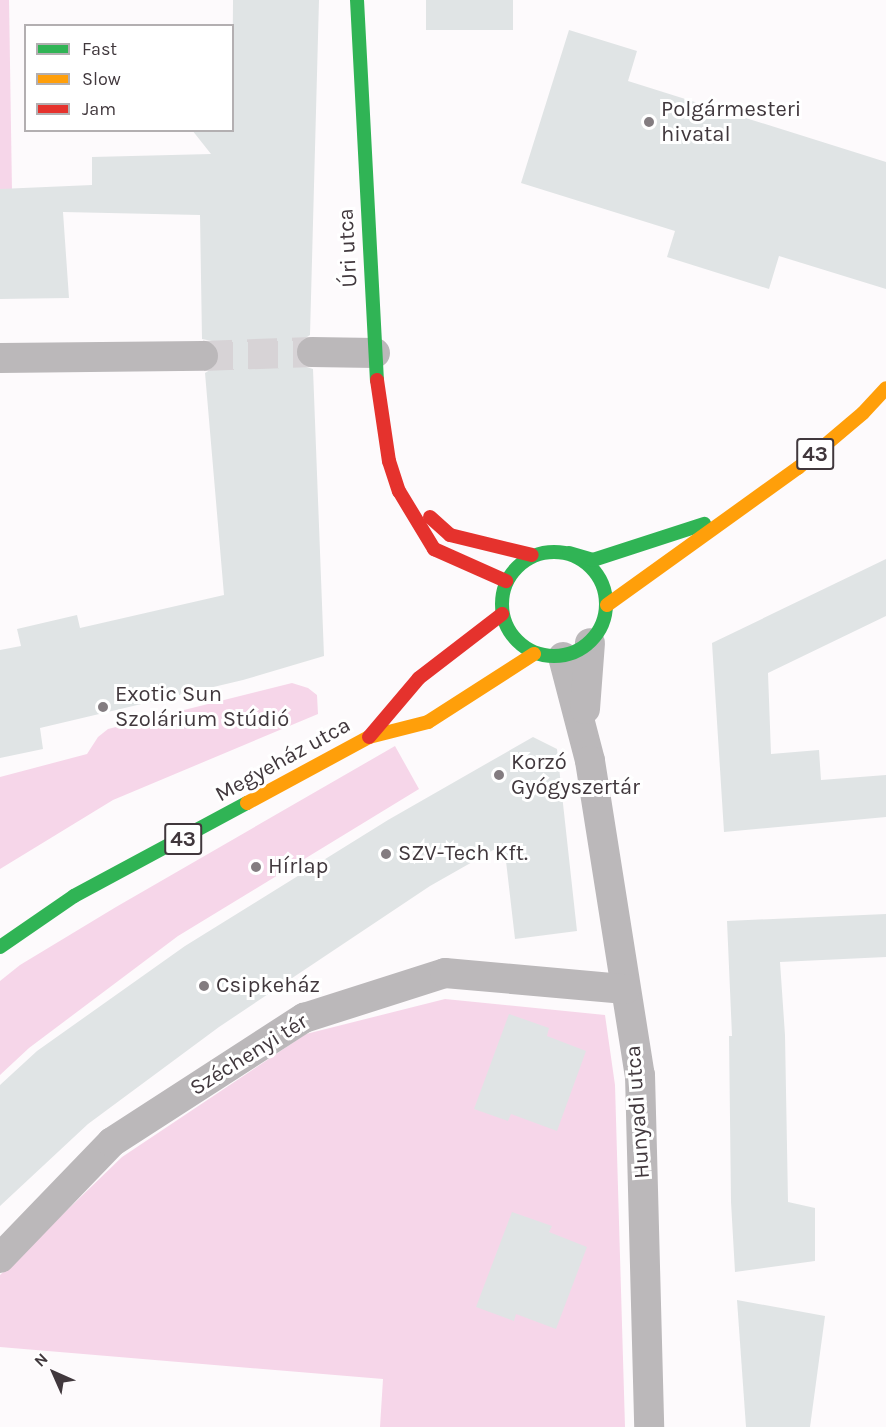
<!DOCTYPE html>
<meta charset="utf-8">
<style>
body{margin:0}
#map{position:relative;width:886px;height:1427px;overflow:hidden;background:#fdfafc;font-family:Karla,sans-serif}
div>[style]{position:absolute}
.green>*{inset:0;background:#f6d6e9}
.building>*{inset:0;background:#e0e4e5;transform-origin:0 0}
.street-tunnel>*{height:30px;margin-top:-15px;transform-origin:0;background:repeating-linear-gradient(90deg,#d7d3d6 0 30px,transparent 0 45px)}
.street>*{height:30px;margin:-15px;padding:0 15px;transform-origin:15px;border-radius:15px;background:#bbb8ba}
.fast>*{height:14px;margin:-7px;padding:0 7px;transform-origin:7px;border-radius:7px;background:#30b455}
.fast>.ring{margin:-7px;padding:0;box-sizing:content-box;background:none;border:14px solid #30b455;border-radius:50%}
.slow>*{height:14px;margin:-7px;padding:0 7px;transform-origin:7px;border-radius:7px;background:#ff9f0a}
.jam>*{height:14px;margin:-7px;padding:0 7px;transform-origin:7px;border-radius:7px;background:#e5322d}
.dots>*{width:16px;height:16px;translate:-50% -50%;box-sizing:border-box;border:3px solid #fff;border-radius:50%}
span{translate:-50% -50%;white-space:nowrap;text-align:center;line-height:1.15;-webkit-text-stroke:6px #fff;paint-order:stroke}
.shield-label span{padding:2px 4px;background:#fff;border:2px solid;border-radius:4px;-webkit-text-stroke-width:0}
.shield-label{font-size:21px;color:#41383d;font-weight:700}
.poi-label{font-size:22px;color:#41383d}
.left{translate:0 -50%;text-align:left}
.street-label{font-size:22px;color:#41383d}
.legend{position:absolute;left:24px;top:24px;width:210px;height:108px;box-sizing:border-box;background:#fff;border:2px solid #b3afb1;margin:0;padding:8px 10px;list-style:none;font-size:18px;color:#41383d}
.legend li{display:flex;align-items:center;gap:12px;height:30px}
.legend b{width:30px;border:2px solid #b3afb1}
.north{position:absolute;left:24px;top:1343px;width:60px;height:60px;-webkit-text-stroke:4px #fff;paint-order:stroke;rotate:315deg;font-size:16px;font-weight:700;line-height:24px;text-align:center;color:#41383d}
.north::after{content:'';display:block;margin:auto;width:21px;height:27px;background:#41383d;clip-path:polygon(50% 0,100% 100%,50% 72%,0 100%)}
</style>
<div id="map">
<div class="green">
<div style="clip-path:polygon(0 0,9px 0,12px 191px,0 191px)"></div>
<div style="clip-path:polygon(292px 683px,308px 688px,317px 695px,318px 714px,113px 800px,0 869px,0 777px,87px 754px,98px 737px,108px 729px)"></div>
<div style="clip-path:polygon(395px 746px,419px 789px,178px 936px,29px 1048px,0 1075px,0 981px,20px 965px,116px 907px)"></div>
<div style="clip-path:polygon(445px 999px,605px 1015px,615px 1085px,625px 1427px,380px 1427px,383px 1379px,0 1347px,0 1275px,122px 1157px,306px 1034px)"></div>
</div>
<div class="building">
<div style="clip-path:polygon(233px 0,319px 0,310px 335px,298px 343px,295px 352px,303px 366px,313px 369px,324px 656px,243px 680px,40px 728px,43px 749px,0 758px,0 650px,21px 646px,17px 629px,77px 615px,80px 628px,224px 595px,205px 373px,218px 365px,220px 355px,212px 341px,202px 339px,200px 215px,63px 212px,69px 298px,0 299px,0 189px,92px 185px,92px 157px,211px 154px,192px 130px,232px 130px)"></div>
<div style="left:426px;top:0;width:87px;height:30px"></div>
<div style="clip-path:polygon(569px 30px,637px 51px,628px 81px,886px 162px,886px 289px,779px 256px,769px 289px,667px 257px,675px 231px,521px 183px)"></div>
<div style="clip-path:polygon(886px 559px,886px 616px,768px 673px,771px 754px,819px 750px,821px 780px,886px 775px,886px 817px,724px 832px,712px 643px)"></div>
<div style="clip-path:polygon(533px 737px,557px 749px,577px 931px,515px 939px,504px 844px,430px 886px,219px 1027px,88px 1124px,0 1206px,0 1085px,37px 1051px,185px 946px,388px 820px)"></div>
<div style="clip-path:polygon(886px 914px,886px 957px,780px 962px,785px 1035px,788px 1202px,815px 1208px,815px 1261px,735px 1272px,731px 1202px,729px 1036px,732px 1036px,727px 921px)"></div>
<div style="clip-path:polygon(509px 1014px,549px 1028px,547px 1036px,586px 1051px,557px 1131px,511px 1114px,508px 1121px,474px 1109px)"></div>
<div style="clip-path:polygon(512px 1212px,552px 1226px,549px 1232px,587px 1247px,556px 1329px,516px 1314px,514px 1321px,476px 1307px)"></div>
<div style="clip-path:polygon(737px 1300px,825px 1316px,810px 1427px,746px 1427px)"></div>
</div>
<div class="street-tunnel">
<div style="left:203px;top:356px;width:109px;rotate:-2.1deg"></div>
</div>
<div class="street">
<div style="left:312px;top:352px;width:63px;rotate:0.9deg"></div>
<div style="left:0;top:358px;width:203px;rotate:-0.6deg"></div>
<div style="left:563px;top:657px;width:107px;rotate:75.4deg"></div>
<div style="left:590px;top:761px;width:318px;rotate:81deg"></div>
<div style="left:640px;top:1075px;width:352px;rotate:88.5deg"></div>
<div style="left:585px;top:709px;width:66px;rotate:-85.7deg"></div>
<div style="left:0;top:1258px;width:161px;rotate:-46deg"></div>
<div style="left:112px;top:1142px;width:229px;rotate:-32.9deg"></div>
<div style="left:304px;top:1018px;width:148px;rotate:-17.7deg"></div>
<div style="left:445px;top:973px;width:181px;rotate:5.1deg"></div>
</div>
<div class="fast">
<div style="left:357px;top:0;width:381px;rotate:87deg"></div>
<div class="ring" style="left:502px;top:552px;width:90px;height:90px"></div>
<div style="left:569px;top:553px;width:25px;rotate:16deg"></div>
<div style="left:593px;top:560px;width:117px;rotate:-18deg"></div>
<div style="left:0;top:947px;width:90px;rotate:-34.6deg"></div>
<div style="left:74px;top:896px;width:196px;rotate:-28.3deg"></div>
</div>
<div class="slow">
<div style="left:607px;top:605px;width:235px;rotate:-35.7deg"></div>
<div style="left:798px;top:468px;width:85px;rotate:-40.2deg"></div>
<div style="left:863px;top:413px;width:34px;rotate:-47deg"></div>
<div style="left:247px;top:803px;width:139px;rotate:-28.4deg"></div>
<div style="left:369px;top:737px;width:61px;rotate:-14.3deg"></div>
<div style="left:428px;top:722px;width:126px;rotate:-32.7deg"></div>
</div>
<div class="jam">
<div style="left:377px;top:380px;width:82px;rotate:81.6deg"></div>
<div style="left:389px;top:461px;width:32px;rotate:72deg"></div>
<div style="left:399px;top:491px;width:68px;rotate:58.9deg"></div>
<div style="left:434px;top:549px;width:79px;rotate:24deg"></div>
<div style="left:430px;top:517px;width:27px;rotate:42deg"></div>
<div style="left:450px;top:535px;width:84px;rotate:13.7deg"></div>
<div style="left:369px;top:737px;width:77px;rotate:-49.7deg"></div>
<div style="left:419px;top:678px;width:105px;rotate:-37.6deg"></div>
</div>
<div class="dots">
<div style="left:649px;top:122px;background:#837c80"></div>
<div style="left:103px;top:707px;background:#837c80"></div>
<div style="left:499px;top:775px;background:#837c80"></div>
<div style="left:386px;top:854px;background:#837c80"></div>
<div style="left:256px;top:867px;background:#837c80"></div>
<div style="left:204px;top:986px;background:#837c80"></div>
</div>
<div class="shield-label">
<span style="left:815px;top:454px">43</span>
<span style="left:183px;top:839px">43</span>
</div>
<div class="poi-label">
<span class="left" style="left:661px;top:122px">Polgármesteri<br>hivatal</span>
<span class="left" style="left:115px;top:707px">Exotic Sun<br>Szolárium Stúdió</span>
<span class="left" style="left:511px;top:775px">Korzó<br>Gyógyszertár</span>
<span class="left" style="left:398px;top:854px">SZV-Tech Kft.</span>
<span class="left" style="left:268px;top:867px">Hírlap</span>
<span class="left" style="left:216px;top:986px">Csipkeház</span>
</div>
<div class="street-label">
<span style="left:348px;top:248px;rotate:-93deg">Úri utca</span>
<span style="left:283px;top:760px;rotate:-29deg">Megyeház utca</span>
<span style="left:249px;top:1055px;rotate:-32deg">Széchenyi tér</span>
<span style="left:638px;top:1112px;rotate:-94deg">Hunyadi utca</span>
</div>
<ul class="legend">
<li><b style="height:8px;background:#30b455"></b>Fast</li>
<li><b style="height:8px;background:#ff9f0a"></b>Slow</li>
<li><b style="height:8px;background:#e5322d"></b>Jam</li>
</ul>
<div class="north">N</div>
</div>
